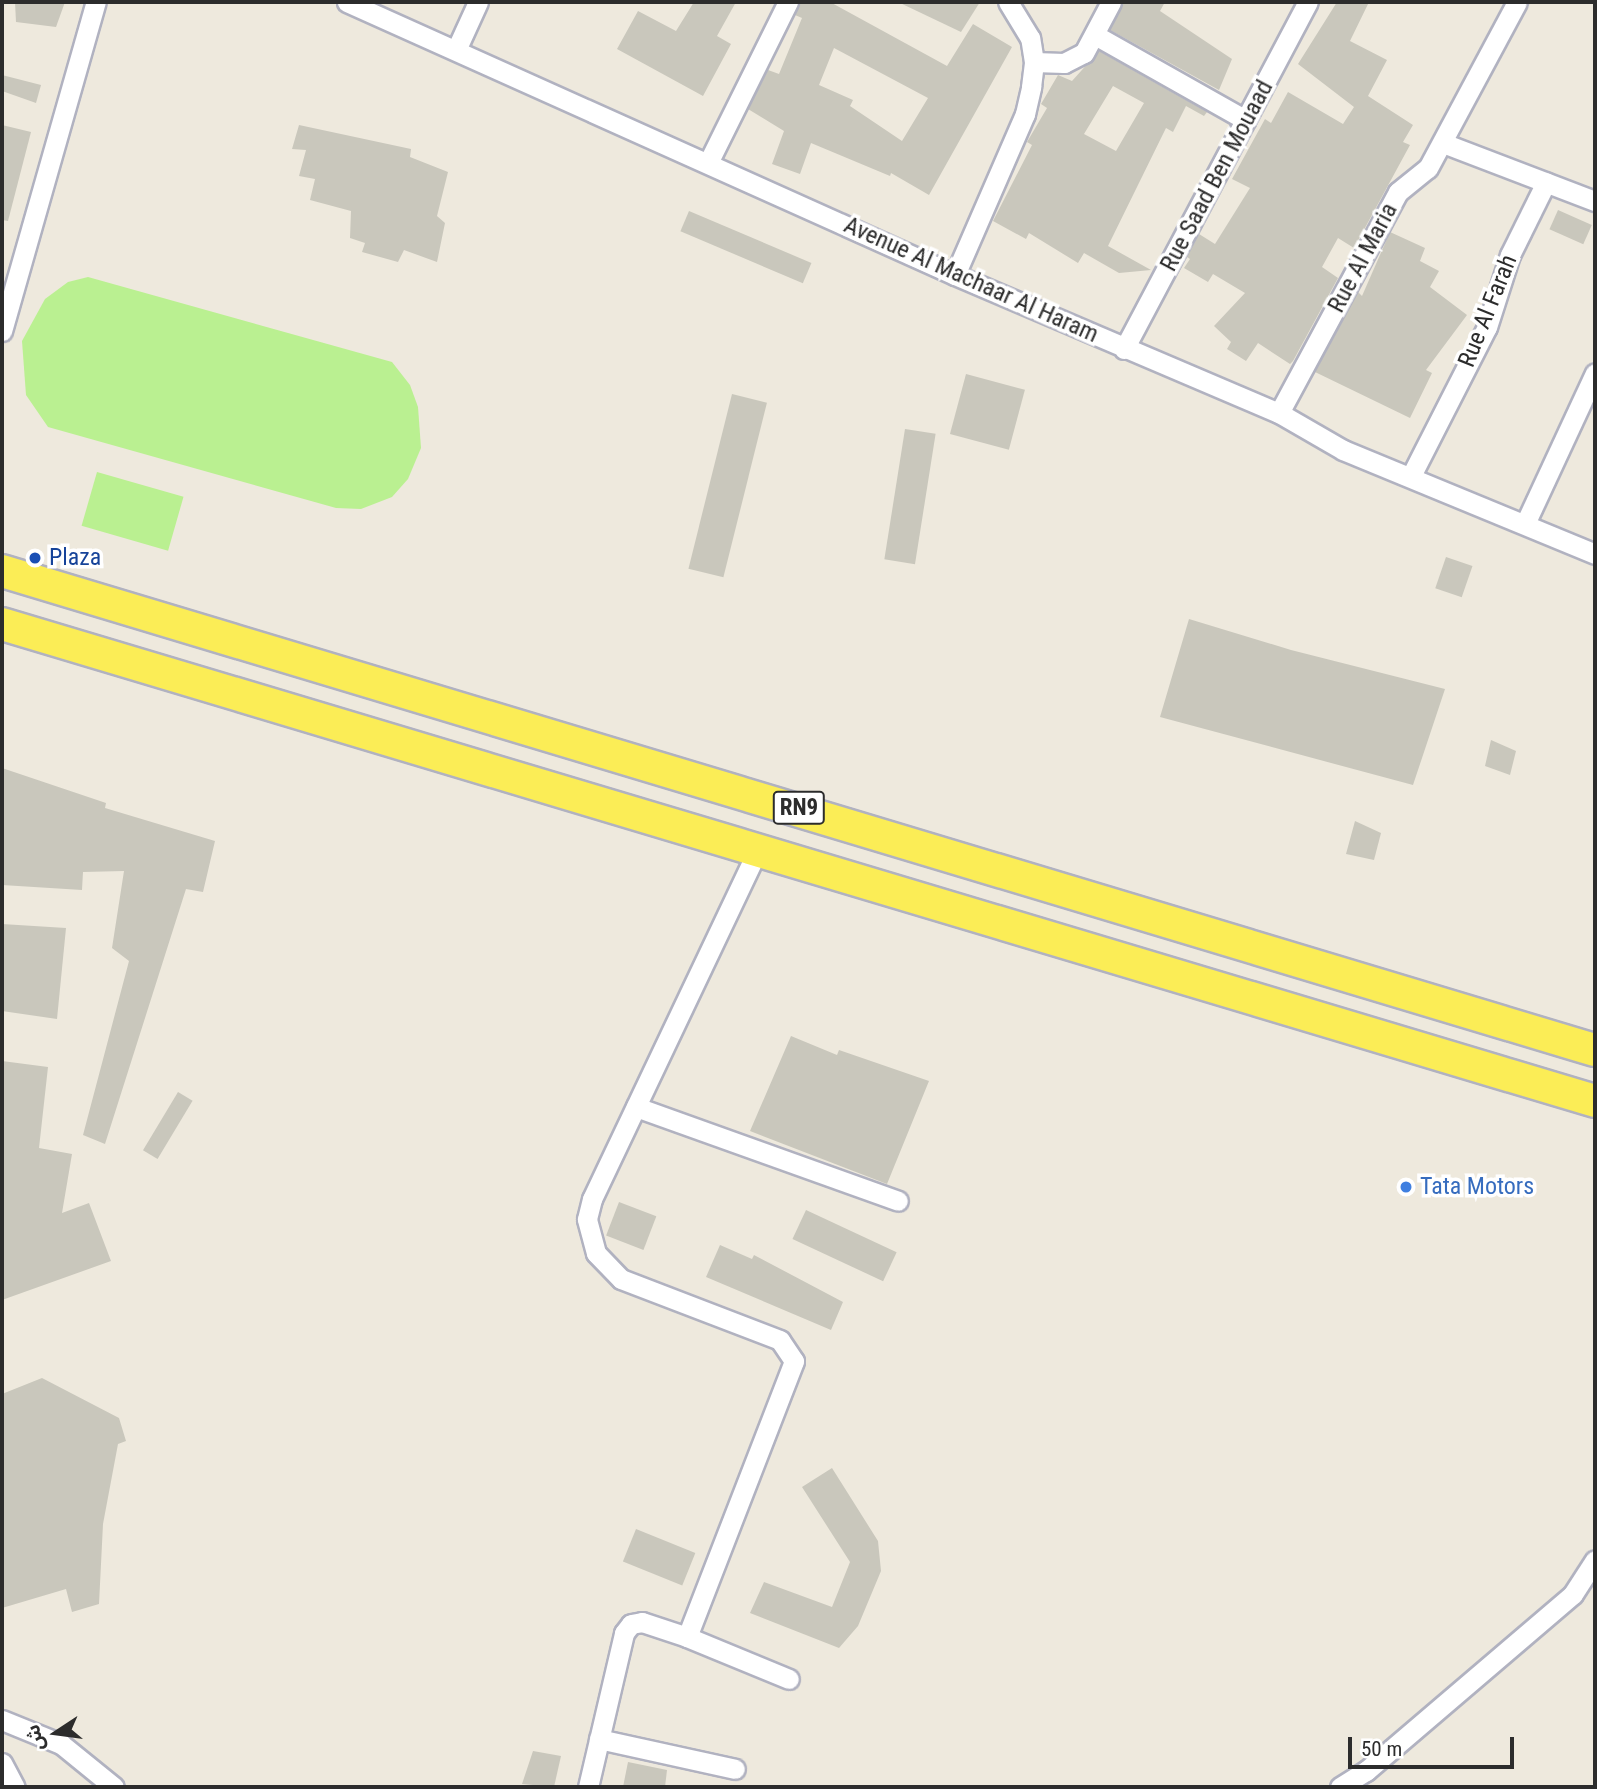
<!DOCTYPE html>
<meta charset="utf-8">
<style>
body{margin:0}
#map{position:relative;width:1597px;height:1789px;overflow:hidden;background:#eee9dd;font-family:"Roboto Condensed","Noto Sans Arabic",sans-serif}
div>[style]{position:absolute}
.pitch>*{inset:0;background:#baf091;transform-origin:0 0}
.building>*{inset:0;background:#c9c7bc;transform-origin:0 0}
.roads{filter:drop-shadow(2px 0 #b1b2c0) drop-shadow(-2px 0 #b1b2c0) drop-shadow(0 2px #b1b2c0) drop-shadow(0 -2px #b1b2c0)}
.street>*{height:19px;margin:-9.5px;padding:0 9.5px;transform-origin:9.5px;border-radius:9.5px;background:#fff}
.primary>*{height:32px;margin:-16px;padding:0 16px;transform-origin:16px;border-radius:16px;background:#fbed56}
.dots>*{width:19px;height:19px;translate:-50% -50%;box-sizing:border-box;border:4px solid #fff;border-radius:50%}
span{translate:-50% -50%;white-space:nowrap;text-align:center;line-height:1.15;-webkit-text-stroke:7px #fff;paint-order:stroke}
.shield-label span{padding:2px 5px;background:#fff;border:2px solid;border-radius:5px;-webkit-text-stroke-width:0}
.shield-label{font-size:23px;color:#2c2c2c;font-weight:700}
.street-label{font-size:24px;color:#2c2c2c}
.transit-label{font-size:24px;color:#164399}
.left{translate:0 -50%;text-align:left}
.shop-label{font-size:24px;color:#366cbe}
.frame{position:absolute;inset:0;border:4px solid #2c2c2c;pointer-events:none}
.north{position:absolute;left:21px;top:1698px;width:70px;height:70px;-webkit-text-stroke:5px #fff;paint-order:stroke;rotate:257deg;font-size:19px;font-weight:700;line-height:28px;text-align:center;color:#2c2c2c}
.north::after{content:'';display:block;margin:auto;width:24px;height:32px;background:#2c2c2c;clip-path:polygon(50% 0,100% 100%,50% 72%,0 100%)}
.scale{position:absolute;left:1348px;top:1737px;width:166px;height:32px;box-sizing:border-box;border:4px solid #2c2c2c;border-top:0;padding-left:9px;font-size:21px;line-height:24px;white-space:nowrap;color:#2c2c2c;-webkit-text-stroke:5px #fff;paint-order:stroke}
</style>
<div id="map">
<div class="pitch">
<div style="clip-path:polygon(88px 277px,392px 362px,410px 385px,418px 407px,421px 448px,408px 479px,392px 497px,361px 509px,336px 508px,48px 427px,26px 395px,22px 341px,45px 299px,68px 282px)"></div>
<div style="left:97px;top:472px;width:90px;height:56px;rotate:16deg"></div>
</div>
<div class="building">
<div style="clip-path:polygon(15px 2px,65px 2px,56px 27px,16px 22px)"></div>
<div style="clip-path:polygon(694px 2px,736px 2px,717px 36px,731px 44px,703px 96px,617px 49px,638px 11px,676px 31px)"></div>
<div style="clip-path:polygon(evenodd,800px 2px,830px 2px,947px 66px,973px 24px,1012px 47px,929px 195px,891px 173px,890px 176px,811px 143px,800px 174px,772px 164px,784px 131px,748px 109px,768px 70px,779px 74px,802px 18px,795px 15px,800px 2px,834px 48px,928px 98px,902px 141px,850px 106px,853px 100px,819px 85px,834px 48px)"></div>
<div style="clip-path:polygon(898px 2px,980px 2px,961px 32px)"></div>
<div style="clip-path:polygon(1123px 2px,1165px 2px,1160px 11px,1232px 59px,1219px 90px,1110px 30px)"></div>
<div style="clip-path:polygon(1337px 2px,1369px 2px,1350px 41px,1387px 60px,1368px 96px,1413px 125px,1403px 142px,1410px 145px,1354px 248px,1338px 238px,1322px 267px,1338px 278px,1293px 361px,1290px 364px,1258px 343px,1246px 361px,1227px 349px,1231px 342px,1214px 326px,1245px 293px,1213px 274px,1208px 282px,1184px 268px,1190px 259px,1187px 257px,1199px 234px,1215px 244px,1250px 188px,1232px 179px,1265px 119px,1271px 123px,1288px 92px,1343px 124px,1354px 107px,1298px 64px)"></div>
<div style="clip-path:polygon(evenodd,1099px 51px,1207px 112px,1204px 116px,1186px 106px,1173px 132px,1166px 128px,1108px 246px,1151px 270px,1119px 273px,1084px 253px,1078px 263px,1029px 233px,1026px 239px,993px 221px,1032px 145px,1027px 142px,1047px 108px,1041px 104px,1058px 75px,1072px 81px,1099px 51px,1113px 86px,1144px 103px,1116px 151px,1084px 134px,1113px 86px)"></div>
<div style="clip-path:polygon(2px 75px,41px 85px,36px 103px,2px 91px)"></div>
<div style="clip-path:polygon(2px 125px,31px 132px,8px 221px,2px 220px)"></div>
<div style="clip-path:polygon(299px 125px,411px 149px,410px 157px,448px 172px,437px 216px,445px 223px,437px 262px,404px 250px,398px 262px,362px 252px,365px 243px,350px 238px,351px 211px,310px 200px,315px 179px,299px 176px,306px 150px,292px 149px)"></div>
<div style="left:1558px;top:210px;width:37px;height:21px;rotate:24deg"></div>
<div style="left:689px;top:211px;width:133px;height:22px;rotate:23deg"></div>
<div style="clip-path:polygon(1390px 232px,1425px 248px,1420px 261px,1439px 271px,1430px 287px,1467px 315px,1426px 370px,1432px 373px,1410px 418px,1315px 372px,1358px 292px,1362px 296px)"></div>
<div style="left:966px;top:374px;width:61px;height:62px;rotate:15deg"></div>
<div style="left:732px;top:394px;width:36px;height:180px;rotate:14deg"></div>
<div style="left:905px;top:429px;width:31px;height:132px;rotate:9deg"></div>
<div style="left:1446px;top:557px;width:28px;height:33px;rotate:19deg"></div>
<div style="clip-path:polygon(1189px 619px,1291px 650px,1445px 689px,1413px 785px,1160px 717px)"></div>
<div style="clip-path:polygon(1491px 740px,1516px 751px,1510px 775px,1485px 766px)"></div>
<div style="clip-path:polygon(2px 768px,106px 803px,105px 808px,215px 841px,203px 892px,186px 889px,105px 1144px,83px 1135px,129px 961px,112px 948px,124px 871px,83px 872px,82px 890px,2px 885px)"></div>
<div style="clip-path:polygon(1355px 821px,1381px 833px,1374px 860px,1346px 854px)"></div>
<div style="clip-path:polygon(2px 924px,66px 928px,57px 1019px,2px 1011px)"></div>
<div style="clip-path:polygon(791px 1036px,837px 1055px,839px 1050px,929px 1081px,887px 1184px,750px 1131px)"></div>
<div style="clip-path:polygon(2px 1061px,48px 1067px,39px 1148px,72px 1154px,62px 1213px,89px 1203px,111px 1261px,2px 1300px)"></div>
<div style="left:178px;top:1092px;width:17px;height:68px;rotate:31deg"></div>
<div style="left:619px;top:1202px;width:40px;height:36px;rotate:21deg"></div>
<div style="left:806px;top:1210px;width:100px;height:32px;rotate:25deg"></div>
<div style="clip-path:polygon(720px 1245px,752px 1259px,754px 1255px,843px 1302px,831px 1330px,706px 1277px)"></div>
<div style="clip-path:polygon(42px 1378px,119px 1418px,126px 1441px,118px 1444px,103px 1524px,99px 1604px,72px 1612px,66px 1589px,2px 1608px,2px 1394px)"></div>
<div style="clip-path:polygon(832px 1468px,878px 1541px,881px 1571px,858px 1626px,839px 1648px,750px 1613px,764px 1582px,832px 1607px,850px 1562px,802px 1487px)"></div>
<div style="left:636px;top:1529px;width:64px;height:35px;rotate:22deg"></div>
<div style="clip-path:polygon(533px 1751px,561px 1756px,554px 1787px,522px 1784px)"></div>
<div style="clip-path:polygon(628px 1762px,667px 1770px,665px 1787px,623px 1787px)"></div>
</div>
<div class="roads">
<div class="street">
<div style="left:347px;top:2px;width:666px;rotate:24.18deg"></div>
<div style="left:955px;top:275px;width:352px;rotate:23.1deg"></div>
<div style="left:1279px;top:413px;width:74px;rotate:30deg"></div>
<div style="left:1343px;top:450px;width:273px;rotate:22.4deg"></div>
<div style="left:1095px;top:35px;width:173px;rotate:29.4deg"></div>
<div style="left:457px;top:48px;width:51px;rotate:-65.5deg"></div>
<div style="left:1034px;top:62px;width:30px;rotate:2deg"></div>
<div style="left:1064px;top:63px;width:22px;rotate:-27deg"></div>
<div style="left:1084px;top:53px;width:58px;rotate:-62.1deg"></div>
<div style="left:1443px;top:143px;width:163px;rotate:20.9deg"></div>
<div style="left:709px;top:161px;width:178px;rotate:-63.6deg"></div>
<div style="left:955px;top:275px;width:176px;rotate:-66.5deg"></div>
<div style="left:1025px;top:114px;width:28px;rotate:-77deg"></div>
<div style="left:1031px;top:87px;width:25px;rotate:-83deg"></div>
<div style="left:1034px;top:62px;width:24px;rotate:-99deg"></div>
<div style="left:1030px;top:38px;width:42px;rotate:-121.4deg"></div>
<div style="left:2px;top:331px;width:342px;rotate:-74.1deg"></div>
<div style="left:1124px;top:349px;width:393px;rotate:-62.1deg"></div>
<div style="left:1279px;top:413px;width:251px;rotate:-61.7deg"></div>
<div style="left:1398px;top:192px;width:38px;rotate:-39deg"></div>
<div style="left:1428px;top:168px;width:188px;rotate:-61.8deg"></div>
<div style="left:1411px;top:476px;width:167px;rotate:-63deg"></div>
<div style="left:1487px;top:327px;width:76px;rotate:-72.3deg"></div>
<div style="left:1510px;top:255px;width:81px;rotate:-63.7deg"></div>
<div style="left:1525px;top:524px;width:166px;rotate:-65.1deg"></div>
<div style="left:636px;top:1107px;width:278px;rotate:19.7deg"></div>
<div style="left:687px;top:1637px;width:296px;rotate:-68.8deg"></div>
<div style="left:794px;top:1361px;width:25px;rotate:-124deg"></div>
<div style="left:780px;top:1340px;width:170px;rotate:-159deg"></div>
<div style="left:621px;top:1279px;width:36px;rotate:-134deg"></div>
<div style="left:596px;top:1253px;width:35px;rotate:-105deg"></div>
<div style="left:587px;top:1219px;width:21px;rotate:-76deg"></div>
<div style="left:592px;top:1199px;width:384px;rotate:-64.6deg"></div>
<div style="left:2px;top:1720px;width:64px;rotate:22.1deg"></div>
<div style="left:61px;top:1744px;width:68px;rotate:39.1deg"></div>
<div style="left:599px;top:1739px;width:139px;rotate:12.4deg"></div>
<div style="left:2px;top:1763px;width:27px;rotate:62deg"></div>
<div style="left:588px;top:1787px;width:158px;rotate:-76.8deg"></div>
<div style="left:624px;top:1633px;width:11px;rotate:-52deg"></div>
<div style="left:631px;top:1624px;width:11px;rotate:-10deg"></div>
<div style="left:642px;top:1622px;width:47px;rotate:18.4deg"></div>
<div style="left:687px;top:1637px;width:110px;rotate:22.4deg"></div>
<div style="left:1340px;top:1787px;width:31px;rotate:-32deg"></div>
<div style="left:1366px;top:1771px;width:272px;rotate:-40.5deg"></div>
<div style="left:1573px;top:1594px;width:40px;rotate:-57.1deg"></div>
</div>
<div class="primary">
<div style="left:2px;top:571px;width:1663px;rotate:16.74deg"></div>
<div style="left:2px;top:624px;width:1663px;rotate:16.67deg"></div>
</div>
</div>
<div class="dots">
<div style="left:35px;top:558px;background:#1a4fb4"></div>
<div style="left:1406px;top:1187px;background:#3f7fe0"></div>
</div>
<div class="shield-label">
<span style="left:799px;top:808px">RN9</span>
</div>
<div class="street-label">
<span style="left:1217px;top:176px;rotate:-62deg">Rue Saad Ben Mouaad</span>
<span style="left:1363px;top:258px;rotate:-62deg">Rue Al Maria</span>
<span style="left:971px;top:280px;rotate:24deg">Avenue Al Machaar Al Haram</span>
<span style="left:1488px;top:311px;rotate:-68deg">Rue Al Farah</span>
</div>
<div class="transit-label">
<span class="left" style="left:49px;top:558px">Plaza</span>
</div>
<div class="shop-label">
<span class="left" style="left:1420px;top:1187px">Tata Motors</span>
</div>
<div class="frame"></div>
<div class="north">ش</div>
<div class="scale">50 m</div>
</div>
